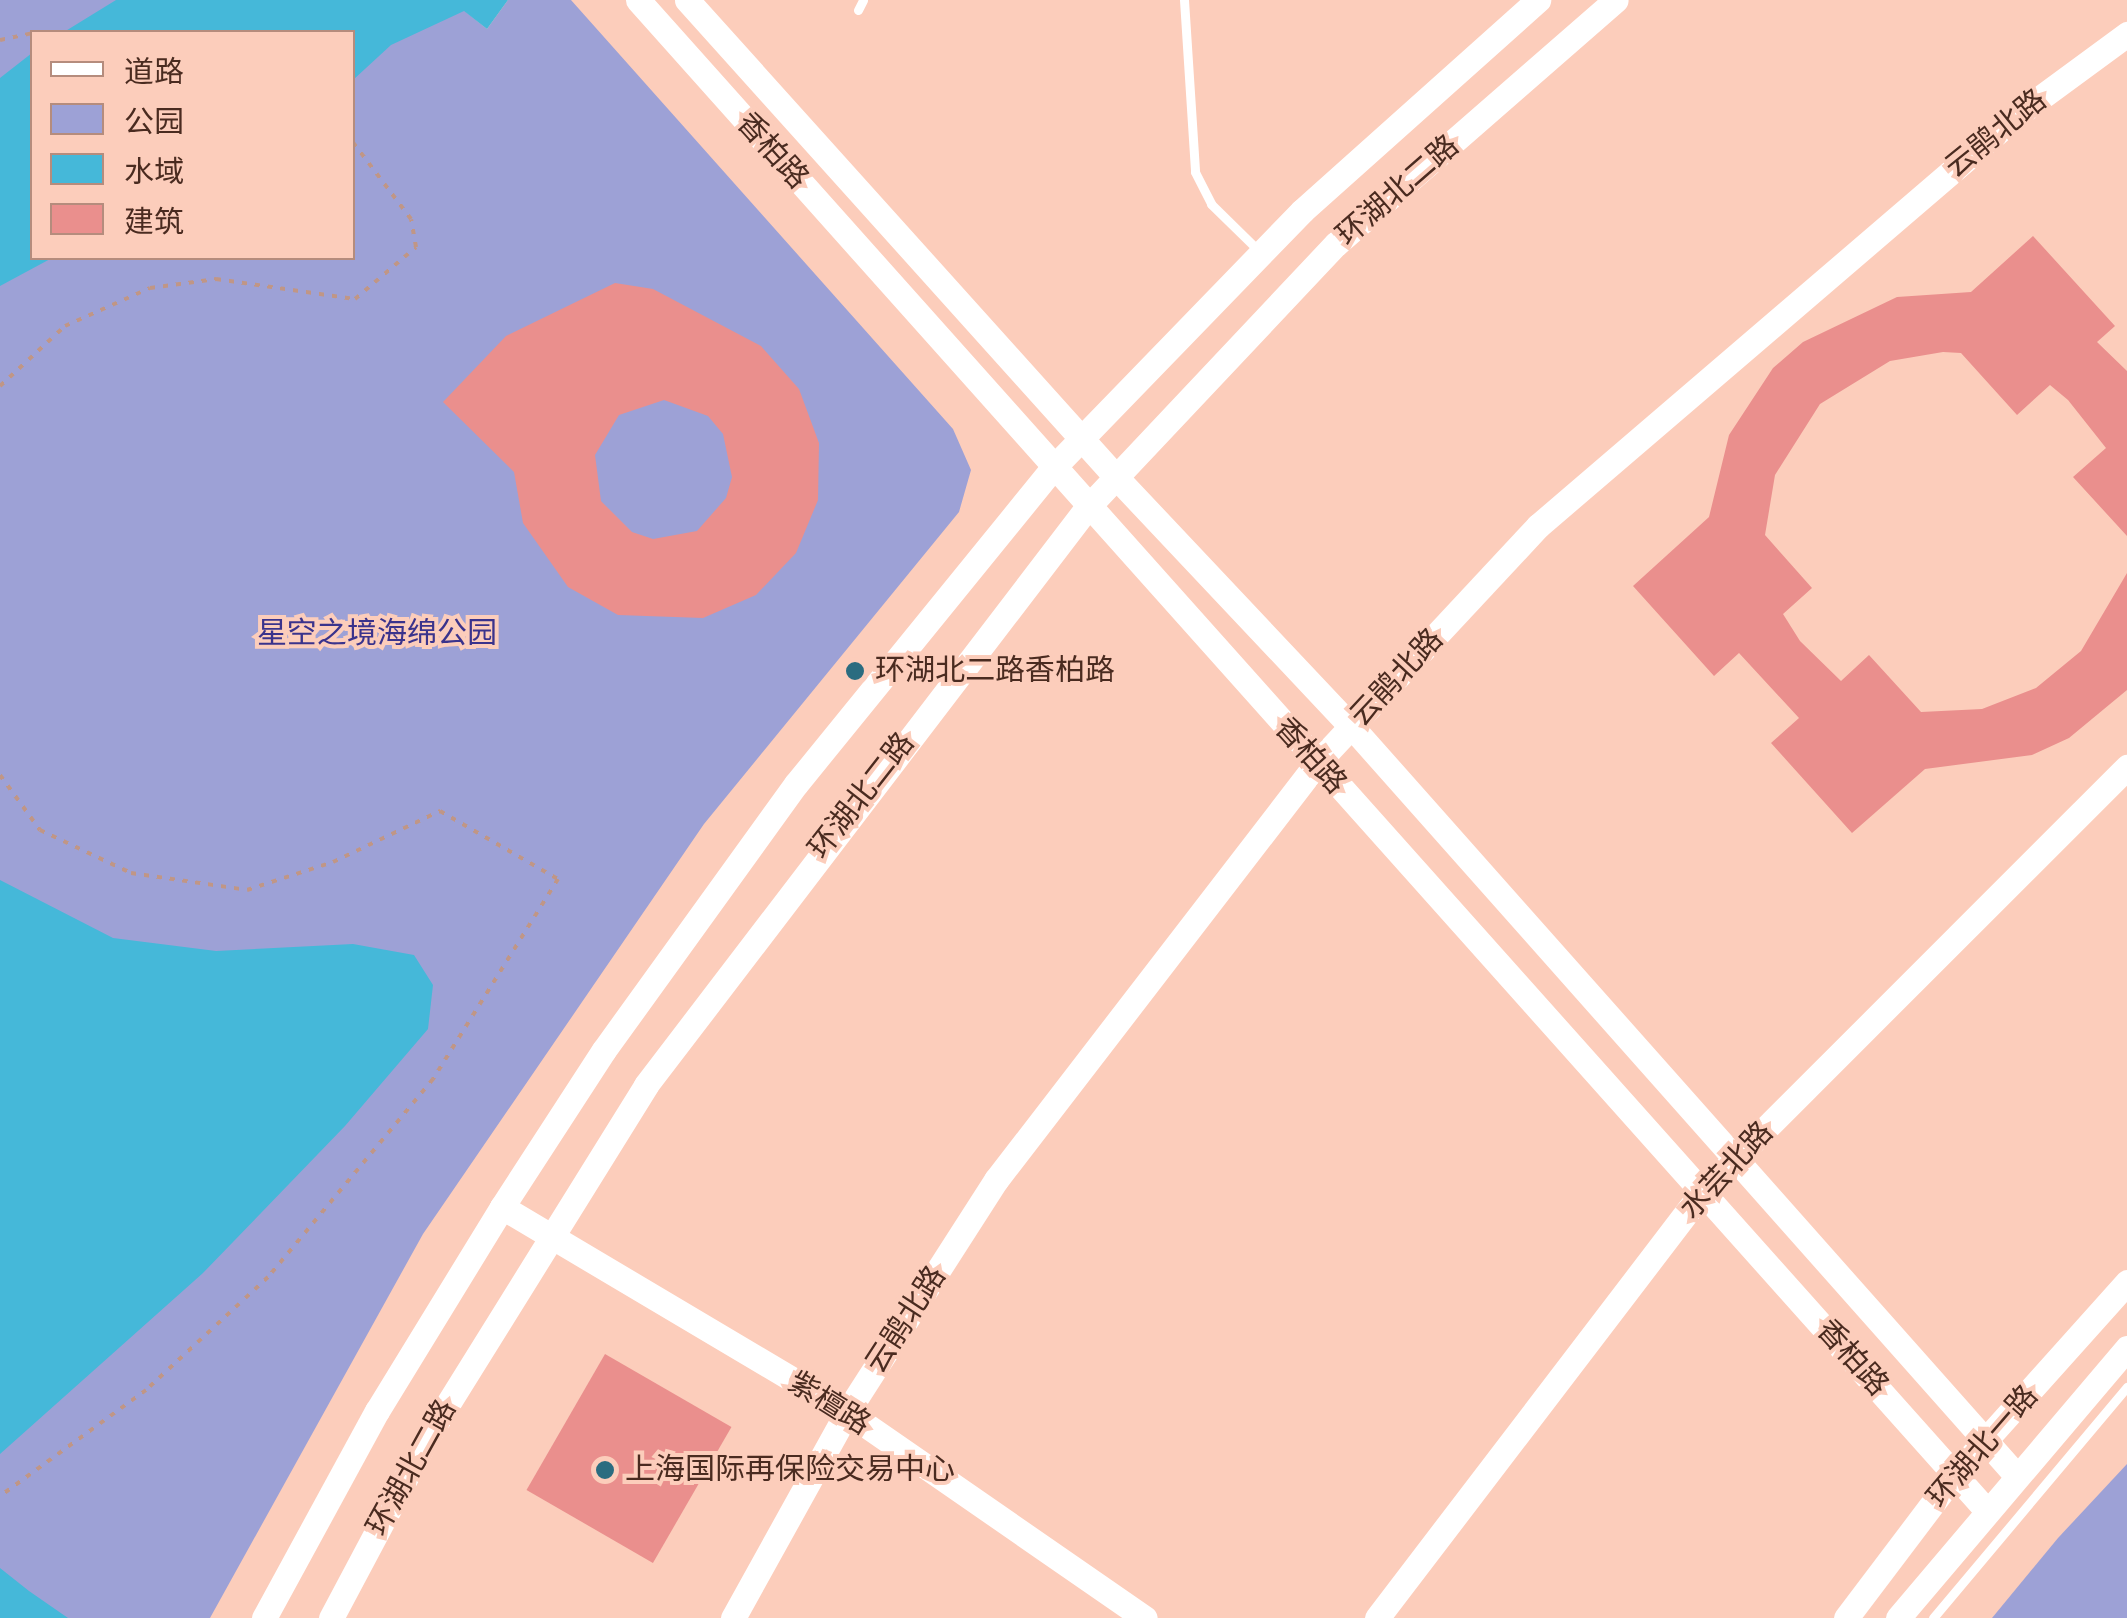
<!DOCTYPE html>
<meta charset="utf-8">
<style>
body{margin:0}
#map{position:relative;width:2127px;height:1618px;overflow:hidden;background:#fccdbb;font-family:"Alegreya Sans","Noto Sans SC",sans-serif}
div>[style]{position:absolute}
.green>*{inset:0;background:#9da1d6}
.water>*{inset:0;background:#45b8d9}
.building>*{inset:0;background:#ea8f8d;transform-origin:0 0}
.path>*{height:4px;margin-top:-2px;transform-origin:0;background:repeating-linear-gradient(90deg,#c09686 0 5px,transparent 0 13px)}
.lane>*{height:9px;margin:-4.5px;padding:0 4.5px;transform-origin:4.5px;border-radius:4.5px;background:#fff}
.secondary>*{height:25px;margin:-12.5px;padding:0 12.5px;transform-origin:12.5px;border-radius:12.5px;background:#fff}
.dots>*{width:28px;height:28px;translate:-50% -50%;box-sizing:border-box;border:5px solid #fccdbb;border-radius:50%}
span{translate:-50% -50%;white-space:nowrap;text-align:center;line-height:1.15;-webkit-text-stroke:8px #fccdbb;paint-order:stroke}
.street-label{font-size:30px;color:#4a2b20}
.park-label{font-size:30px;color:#3a338c}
.poi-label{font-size:30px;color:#4a2b20}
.left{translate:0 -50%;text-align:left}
.legend{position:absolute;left:30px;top:30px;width:325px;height:230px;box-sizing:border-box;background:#fccdbb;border:2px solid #b58c7d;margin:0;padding:12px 18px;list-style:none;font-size:30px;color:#4a2b20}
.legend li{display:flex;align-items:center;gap:20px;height:50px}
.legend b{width:50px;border:2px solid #b58c7d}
</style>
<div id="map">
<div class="green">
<div style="clip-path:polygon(evenodd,0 0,451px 0,487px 29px,508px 0,571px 0,953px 429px,971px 470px,959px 512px,704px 824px,423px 1234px,210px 1618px,0 1618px,0 0,32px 32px,352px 32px,352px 258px,32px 258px,32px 32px)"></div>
<div style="clip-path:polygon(2127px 1464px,2127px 1618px,1992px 1618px,2058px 1538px)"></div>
</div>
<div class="water">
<div style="clip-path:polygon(116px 0,508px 0,487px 29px,464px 11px,391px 45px,353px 80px,352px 32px,64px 32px)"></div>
<div style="clip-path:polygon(32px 53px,32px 258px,52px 258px,0 286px,0 78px)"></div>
<div style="clip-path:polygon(0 880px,113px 938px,216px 951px,353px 944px,414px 955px,433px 985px,428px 1029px,345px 1126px,203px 1273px,0 1454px)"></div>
<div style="clip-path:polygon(0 1568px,29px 1591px,68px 1618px,0 1618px)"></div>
</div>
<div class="building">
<div style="clip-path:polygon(2033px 236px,2115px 326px,2097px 342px,2127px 371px,2127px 536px,2073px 477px,2106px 448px,2068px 400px,2050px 385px,2017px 415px,1961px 353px,1943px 352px,1890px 361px,1820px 404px,1775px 475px,1765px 535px,1812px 588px,1783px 614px,1800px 641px,1841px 681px,1869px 655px,1921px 712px,1982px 709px,2036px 688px,2081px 651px,2127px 573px,2127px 690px,2069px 738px,2032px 755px,1925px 769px,1852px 833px,1771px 743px,1799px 718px,1739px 653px,1714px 676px,1633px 586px,1709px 517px,1729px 435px,1773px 368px,1803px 342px,1897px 297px,1971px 292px)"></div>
<div style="clip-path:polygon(evenodd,615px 283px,653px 289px,761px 346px,799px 389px,819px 443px,818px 500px,796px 553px,756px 595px,703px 618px,618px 615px,568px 587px,523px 523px,514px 472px,443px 402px,506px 336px,615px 283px,664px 400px,708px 416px,723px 434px,732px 477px,726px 498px,697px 531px,653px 539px,632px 532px,601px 501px,595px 455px,619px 415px,664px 400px)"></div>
<div style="left:605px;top:1354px;width:146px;height:157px;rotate:30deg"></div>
</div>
<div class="path">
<div style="left:60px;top:32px;width:39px"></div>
<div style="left:0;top:40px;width:33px;rotate:-12deg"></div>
<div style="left:0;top:386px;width:88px;rotate:-42.7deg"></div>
<div style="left:65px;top:326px;width:93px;rotate:-24.1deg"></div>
<div style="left:150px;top:288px;width:67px;rotate:-7.8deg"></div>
<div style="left:216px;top:279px;width:140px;rotate:8.2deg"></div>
<div style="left:355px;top:299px;width:80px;rotate:-40.4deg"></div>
<div style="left:416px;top:247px;width:28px;rotate:-100deg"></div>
<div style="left:411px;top:219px;width:98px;rotate:-127.1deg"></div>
<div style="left:0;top:775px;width:68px;rotate:54deg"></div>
<div style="left:40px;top:830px;width:101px;rotate:25.3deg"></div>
<div style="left:131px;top:873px;width:117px;rotate:8.3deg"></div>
<div style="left:247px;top:890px;width:90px;rotate:-18deg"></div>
<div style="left:333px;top:862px;width:119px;rotate:-25.5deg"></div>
<div style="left:440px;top:811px;width:136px;rotate:30deg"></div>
<div style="left:558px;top:879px;width:236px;rotate:122deg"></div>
<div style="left:433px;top:1079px;width:258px;rotate:129.8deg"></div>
<div style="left:268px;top:1277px;width:166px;rotate:137.2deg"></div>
<div style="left:146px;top:1390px;width:180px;rotate:144deg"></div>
</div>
<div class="lane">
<div style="left:1184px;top:0;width:172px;rotate:86.3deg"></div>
<div style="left:1195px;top:172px;width:36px;rotate:63deg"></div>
<div style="left:1211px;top:204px;width:67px;rotate:44.4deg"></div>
<div style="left:858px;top:10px;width:11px;rotate:-63deg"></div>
<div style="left:1933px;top:1618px;width:302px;rotate:-50deg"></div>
</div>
<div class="secondary">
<div style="left:638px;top:0;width:2024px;rotate:48.24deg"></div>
<div style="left:687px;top:0;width:642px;rotate:48.03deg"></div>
<div style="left:1116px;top:477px;width:344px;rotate:46.7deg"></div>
<div style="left:1352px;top:727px;width:999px;rotate:48.41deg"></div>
<div style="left:502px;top:1207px;width:401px;rotate:30.7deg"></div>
<div style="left:847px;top:1412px;width:362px;rotate:34.7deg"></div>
<div style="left:264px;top:1618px;width:236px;rotate:-61.4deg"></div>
<div style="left:377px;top:1411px;width:239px;rotate:-58.5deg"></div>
<div style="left:502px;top:1207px;width:187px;rotate:-57deg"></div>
<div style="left:604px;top:1050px;width:328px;rotate:-54.2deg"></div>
<div style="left:796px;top:784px;width:406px;rotate:-50.9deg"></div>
<div style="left:1052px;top:469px;width:359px;rotate:-45.9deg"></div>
<div style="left:1302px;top:211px;width:317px;rotate:-41.8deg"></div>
<div style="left:331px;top:1618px;width:203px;rotate:-62deg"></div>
<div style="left:426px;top:1439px;width:417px;rotate:-58.1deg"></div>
<div style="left:646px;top:1085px;width:725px;rotate:-52.62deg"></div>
<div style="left:1086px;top:509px;width:364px;rotate:-46.7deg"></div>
<div style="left:1336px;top:244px;width:371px;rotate:-41.1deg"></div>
<div style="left:733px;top:1618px;width:235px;rotate:-61deg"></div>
<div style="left:847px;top:1412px;width:276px;rotate:-57.3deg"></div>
<div style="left:996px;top:1180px;width:526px;rotate:-52.41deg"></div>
<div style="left:1317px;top:763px;width:324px;rotate:-47deg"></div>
<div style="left:1538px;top:526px;width:636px;rotate:-40.6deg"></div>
<div style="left:2021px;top:112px;width:132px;rotate:-36.3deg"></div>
<div style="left:1377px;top:1618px;width:537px;rotate:-52.64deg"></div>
<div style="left:1703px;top:1191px;width:600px;rotate:-45deg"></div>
<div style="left:1846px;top:1618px;width:181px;rotate:-52.9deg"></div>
<div style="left:1955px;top:1474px;width:258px;rotate:-48.1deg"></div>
<div style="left:1898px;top:1618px;width:354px;rotate:-49.7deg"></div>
</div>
<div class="dots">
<div style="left:855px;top:671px;background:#2b6c80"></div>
<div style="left:605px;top:1470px;background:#2b6c80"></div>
</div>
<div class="street-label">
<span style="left:1996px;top:134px;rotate:-39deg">云鹃北路</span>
<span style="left:772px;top:151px;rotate:48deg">香柏路</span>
<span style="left:1398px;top:191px;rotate:-41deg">环湖北二路</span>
<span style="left:1397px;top:678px;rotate:-47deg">云鹃北路</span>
<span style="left:1310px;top:756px;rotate:48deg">香柏路</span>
<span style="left:862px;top:796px;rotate:-52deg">环湖北二路</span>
<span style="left:1727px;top:1171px;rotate:-47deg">水芸北路</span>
<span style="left:906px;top:1320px;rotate:-57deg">云鹃北路</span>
<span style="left:1852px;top:1358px;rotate:48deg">香柏路</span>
<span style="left:829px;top:1404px;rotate:32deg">紫檀路</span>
<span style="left:1983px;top:1447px;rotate:-49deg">环湖北一路</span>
<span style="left:412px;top:1468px;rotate:-61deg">环湖北二路</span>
</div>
<div class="park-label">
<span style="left:377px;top:634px">星空之境海绵公园</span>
</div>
<div class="poi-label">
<span class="left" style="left:875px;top:671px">环湖北二路香柏路</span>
<span class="left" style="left:625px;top:1470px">上海国际再保险交易中心</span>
</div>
<ul class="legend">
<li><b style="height:12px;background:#fff"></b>道路</li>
<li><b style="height:28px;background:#9da1d6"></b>公园</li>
<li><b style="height:28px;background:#45b8d9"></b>水域</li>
<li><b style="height:28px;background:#ea8f8d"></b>建筑</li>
</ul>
</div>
